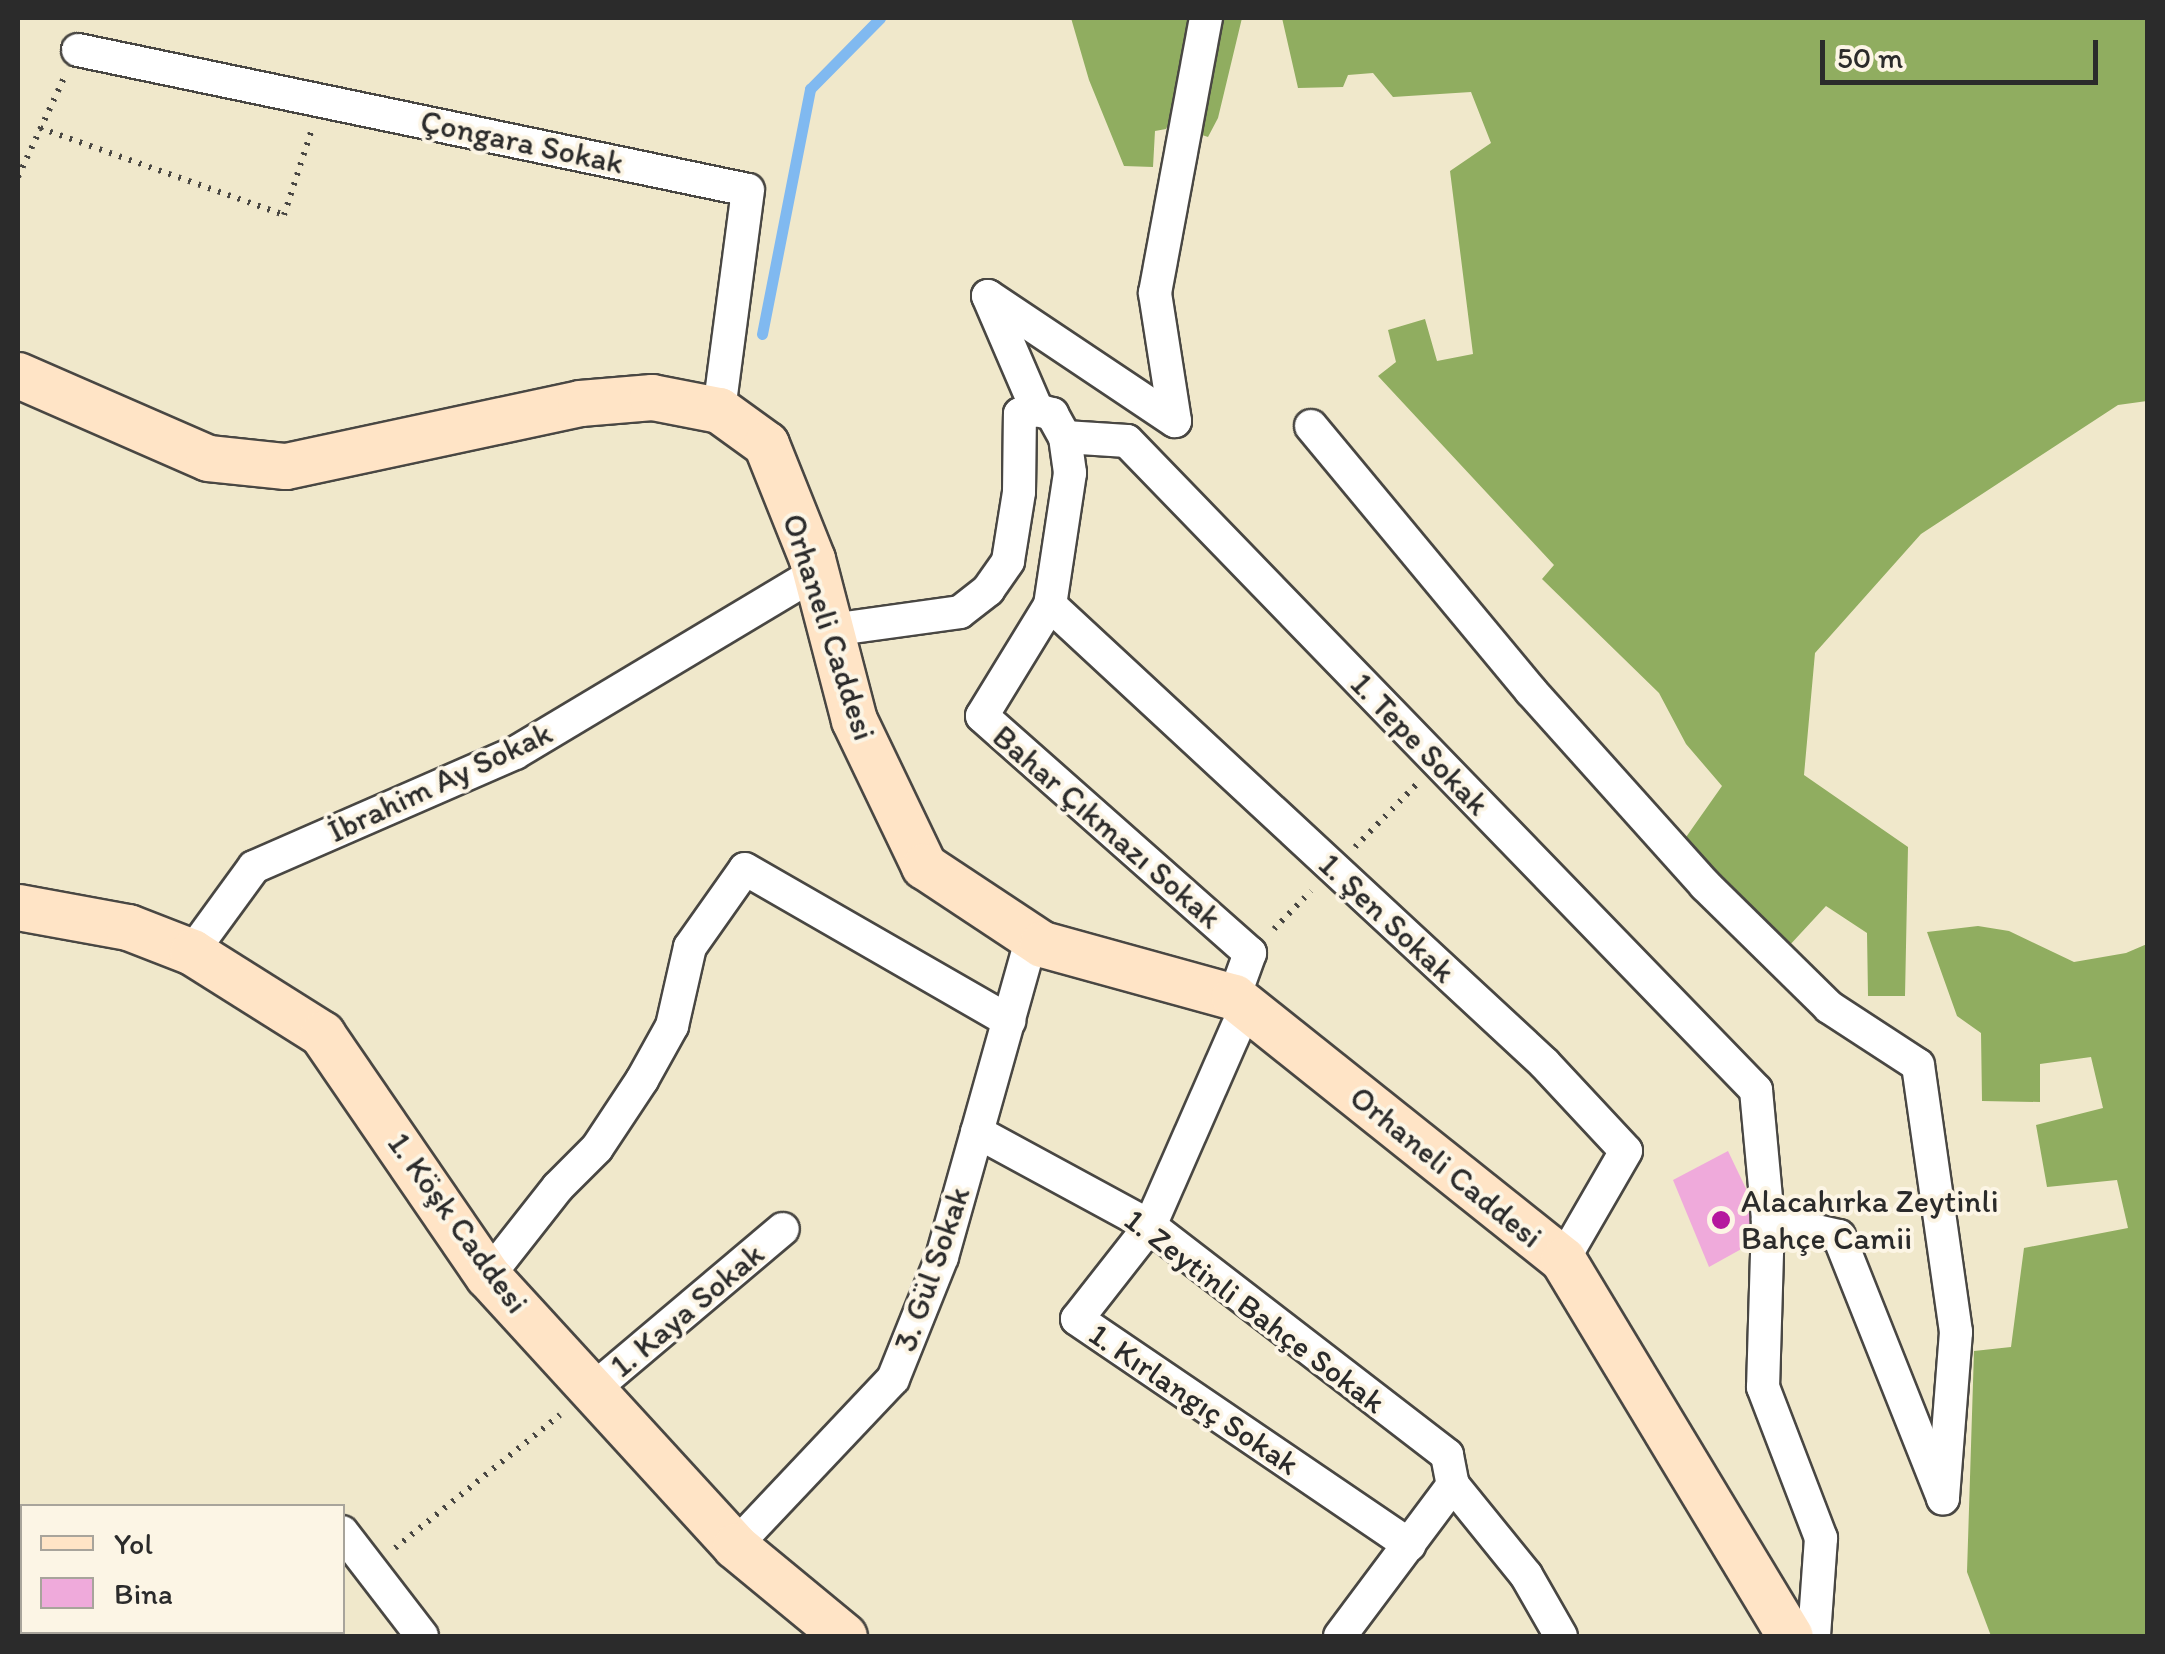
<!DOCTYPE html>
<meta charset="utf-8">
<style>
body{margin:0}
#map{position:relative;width:2165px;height:1654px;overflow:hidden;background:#f0e8cb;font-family:Itim,sans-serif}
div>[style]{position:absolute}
.forest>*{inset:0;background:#90ad60}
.stream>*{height:11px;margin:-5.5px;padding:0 5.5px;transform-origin:5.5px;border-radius:5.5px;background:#80b9f0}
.building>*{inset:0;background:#efaadb}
.path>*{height:6px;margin-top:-3px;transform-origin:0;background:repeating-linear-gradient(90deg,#494743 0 2.5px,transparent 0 10.5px)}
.roads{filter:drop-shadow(2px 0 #494743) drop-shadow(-2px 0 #494743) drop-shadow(0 2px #494743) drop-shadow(0 -2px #494743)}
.street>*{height:32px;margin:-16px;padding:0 16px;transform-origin:16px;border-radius:16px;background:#fff}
.secondary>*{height:45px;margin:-22.5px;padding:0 22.5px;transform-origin:22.5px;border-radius:22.5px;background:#ffe4c6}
.dots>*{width:28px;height:28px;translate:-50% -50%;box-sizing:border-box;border:5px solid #fcf5e5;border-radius:50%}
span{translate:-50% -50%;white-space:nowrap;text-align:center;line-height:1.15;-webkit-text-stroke:8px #fcf5e5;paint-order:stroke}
.street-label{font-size:32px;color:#2b2b2b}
.poi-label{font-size:32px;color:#2b2b2b}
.left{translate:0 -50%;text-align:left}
.frame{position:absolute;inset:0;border:20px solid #2b2b2b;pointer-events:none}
.legend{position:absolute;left:20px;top:1504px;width:325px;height:130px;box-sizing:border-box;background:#fcf5e5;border:2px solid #a8a49b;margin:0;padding:12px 18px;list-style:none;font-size:30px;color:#2b2b2b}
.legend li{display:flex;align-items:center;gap:20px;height:50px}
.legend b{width:50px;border:2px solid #a8a49b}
.scale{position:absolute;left:1820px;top:40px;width:278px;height:45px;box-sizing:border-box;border:5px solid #2b2b2b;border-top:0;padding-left:12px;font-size:30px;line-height:35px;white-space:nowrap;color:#2b2b2b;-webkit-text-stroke:8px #fcf5e5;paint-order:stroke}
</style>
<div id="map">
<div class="forest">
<div style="clip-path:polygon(1071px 18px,1242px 18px,1218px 118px,1208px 137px,1199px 134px,1181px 102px,1166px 129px,1155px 131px,1153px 167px,1124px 166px,1089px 80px)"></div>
<div style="clip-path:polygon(1282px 18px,2147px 18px,2147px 401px,2118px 405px,1921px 534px,1815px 653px,1804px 775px,1908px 847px,1905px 996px,1868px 996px,1867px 933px,1826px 906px,1788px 947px,1684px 840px,1722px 786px,1686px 744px,1659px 693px,1542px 579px,1554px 565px,1378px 376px,1396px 362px,1388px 330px,1425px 319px,1437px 361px,1473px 354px,1450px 171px,1491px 143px,1471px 92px,1393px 97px,1373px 73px,1348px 75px,1343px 87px,1298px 88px)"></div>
<div style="clip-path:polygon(1978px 926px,2009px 931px,2074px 962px,2126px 953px,2147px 944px,2147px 1636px,1991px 1636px,1967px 1572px,1974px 1351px,2011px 1347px,2024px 1248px,2128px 1228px,2117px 1180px,2047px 1187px,2036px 1125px,2103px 1108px,2091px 1057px,2040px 1064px,2040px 1102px,1982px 1101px,1981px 1033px,1957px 1016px,1927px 932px)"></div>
</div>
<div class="stream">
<div style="left:762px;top:334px;width:250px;rotate:-78.9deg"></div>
<div style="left:810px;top:89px;width:100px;rotate:-45.4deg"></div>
</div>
<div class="building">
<div style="clip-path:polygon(1728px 1151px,1750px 1197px,1754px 1242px,1709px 1267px,1673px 1180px)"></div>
</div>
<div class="path">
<div style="left:40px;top:128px;width:259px;rotate:19.6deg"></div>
<div style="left:284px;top:215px;width:90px;rotate:-72deg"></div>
<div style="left:18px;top:177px;width:109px;rotate:-65.1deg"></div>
<div style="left:1355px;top:847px;width:87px;rotate:-45.5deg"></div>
<div style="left:1274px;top:929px;width:53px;rotate:-45.8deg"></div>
<div style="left:395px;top:1548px;width:212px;rotate:-38.9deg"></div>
</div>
<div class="roads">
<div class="street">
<div style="left:78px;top:50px;width:684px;rotate:11.8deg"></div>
<div style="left:748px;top:190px;width:222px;rotate:97.5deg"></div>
<div style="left:988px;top:296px;width:225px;rotate:33.8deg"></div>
<div style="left:988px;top:296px;width:124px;rotate:66.7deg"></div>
<div style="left:1175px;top:421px;width:130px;rotate:-98.9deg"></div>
<div style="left:1155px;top:293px;width:280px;rotate:-79.5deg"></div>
<div style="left:1311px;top:426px;width:344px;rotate:50.3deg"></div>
<div style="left:1531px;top:691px;width:261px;rotate:48.1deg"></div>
<div style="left:1705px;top:885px;width:174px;rotate:44.5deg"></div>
<div style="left:1829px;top:1007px;width:106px;rotate:33.1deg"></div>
<div style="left:1918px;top:1065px;width:270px;rotate:81.9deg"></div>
<div style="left:1956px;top:1332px;width:167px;rotate:94.5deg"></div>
<div style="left:1943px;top:1498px;width:282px;rotate:-111.7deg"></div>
<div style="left:1839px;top:1236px;width:73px;rotate:-167.3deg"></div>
<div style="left:1065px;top:437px;width:62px;rotate:3.7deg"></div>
<div style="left:1127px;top:441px;width:904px;rotate:45.9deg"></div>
<div style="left:1756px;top:1090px;width:131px;rotate:84.7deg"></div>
<div style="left:1768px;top:1220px;width:167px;rotate:91.7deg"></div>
<div style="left:1763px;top:1387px;width:162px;rotate:69deg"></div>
<div style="left:1821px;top:1538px;width:98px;rotate:94.1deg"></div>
<div style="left:1050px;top:605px;width:674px;rotate:42.83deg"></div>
<div style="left:1544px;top:1063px;width:120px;rotate:47deg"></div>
<div style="left:1626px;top:1151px;width:126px;rotate:120deg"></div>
<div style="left:831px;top:630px;width:130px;rotate:-7.9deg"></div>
<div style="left:960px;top:612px;width:36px;rotate:-38deg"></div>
<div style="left:988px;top:590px;width:35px;rotate:-55deg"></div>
<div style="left:1008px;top:561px;width:70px;rotate:-80.9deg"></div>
<div style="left:1019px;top:492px;width:78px;rotate:-89.3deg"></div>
<div style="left:1020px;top:414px;width:17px;rotate:-13deg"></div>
<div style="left:1037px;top:410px;width:16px;rotate:15deg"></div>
<div style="left:1052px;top:414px;width:26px;rotate:61deg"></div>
<div style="left:1065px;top:437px;width:36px;rotate:82deg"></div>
<div style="left:1070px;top:473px;width:134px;rotate:98.6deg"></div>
<div style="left:1050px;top:605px;width:130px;rotate:121.5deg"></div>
<div style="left:982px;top:716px;width:358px;rotate:41.5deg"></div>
<div style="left:1250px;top:953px;width:47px;rotate:110deg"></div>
<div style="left:192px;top:952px;width:105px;rotate:-53.9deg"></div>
<div style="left:254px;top:867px;width:285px;rotate:-23.6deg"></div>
<div style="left:515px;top:753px;width:351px;rotate:-30.9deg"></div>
<div style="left:1246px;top:1007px;width:239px;rotate:113.7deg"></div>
<div style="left:1150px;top:1226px;width:118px;rotate:128.1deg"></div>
<div style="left:1077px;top:1319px;width:402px;rotate:34.2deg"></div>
<div style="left:977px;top:1132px;width:197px;rotate:28.5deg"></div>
<div style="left:1150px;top:1226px;width:375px;rotate:37.6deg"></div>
<div style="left:1447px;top:1455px;width:31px;rotate:79deg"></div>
<div style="left:1453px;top:1485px;width:116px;rotate:51deg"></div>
<div style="left:1526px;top:1575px;width:70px;rotate:60.2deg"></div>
<div style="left:488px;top:1276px;width:113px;rotate:-51.8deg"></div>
<div style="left:558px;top:1187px;width:55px;rotate:-45deg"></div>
<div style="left:597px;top:1148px;width:82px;rotate:-56.5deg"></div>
<div style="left:642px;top:1080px;width:62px;rotate:-60.9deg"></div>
<div style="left:672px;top:1026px;width:81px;rotate:-77.2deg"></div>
<div style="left:690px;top:947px;width:95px;rotate:-54.8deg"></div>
<div style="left:745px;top:869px;width:305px;rotate:29.9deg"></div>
<div style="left:591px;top:1391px;width:251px;rotate:-40.2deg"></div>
<div style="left:342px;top:1532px;width:131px;rotate:52.4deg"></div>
<div style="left:735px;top:1546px;width:230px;rotate:-46.6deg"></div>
<div style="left:893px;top:1379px;width:131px;rotate:-68.1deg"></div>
<div style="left:942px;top:1257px;width:332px;rotate:-74.3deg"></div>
<div style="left:235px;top:1632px;width:4px;rotate:90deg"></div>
<div style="left:1340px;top:1636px;width:189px;rotate:-53.2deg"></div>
</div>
<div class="secondary">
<div style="left:18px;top:375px;width:207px;rotate:23.6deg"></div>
<div style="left:208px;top:458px;width:78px;rotate:5.9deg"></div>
<div style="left:286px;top:466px;width:301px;rotate:-12.1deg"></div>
<div style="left:580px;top:403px;width:72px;rotate:-4.8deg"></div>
<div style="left:652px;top:397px;width:68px;rotate:11deg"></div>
<div style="left:719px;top:410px;width:58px;rotate:35.9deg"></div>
<div style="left:766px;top:444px;width:124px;rotate:68.2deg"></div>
<div style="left:812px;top:559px;width:166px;rotate:75.4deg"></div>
<div style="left:854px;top:720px;width:162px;rotate:64.4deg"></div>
<div style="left:924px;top:866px;width:141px;rotate:33.5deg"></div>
<div style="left:1042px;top:944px;width:199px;rotate:15.4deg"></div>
<div style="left:1234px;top:997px;width:421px;rotate:38.6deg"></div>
<div style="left:1563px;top:1260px;width:439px;rotate:58.9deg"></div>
<div style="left:18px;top:907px;width:112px;rotate:10.3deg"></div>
<div style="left:128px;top:927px;width:69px;rotate:21.3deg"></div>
<div style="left:192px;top:952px;width:154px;rotate:32.2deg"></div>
<div style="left:322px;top:1034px;width:293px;rotate:55.6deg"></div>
<div style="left:488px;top:1276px;width:366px;rotate:47.5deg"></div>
<div style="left:735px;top:1546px;width:141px;rotate:39.5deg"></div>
</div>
</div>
<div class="dots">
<div style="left:1721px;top:1220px;background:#b5179e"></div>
</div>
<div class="street-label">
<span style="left:522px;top:142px;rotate:12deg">Çongara Sokak</span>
<span style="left:829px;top:627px;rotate:72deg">Orhaneli Caddesi</span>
<span style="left:1420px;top:744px;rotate:46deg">1. Tepe Sokak</span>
<span style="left:440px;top:782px;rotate:-25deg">İbrahim Ay Sokak</span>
<span style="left:1107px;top:827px;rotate:41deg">Bahar Çıkmazı Sokak</span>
<span style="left:1387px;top:918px;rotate:43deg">1. Şen Sokak</span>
<span style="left:1446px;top:1167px;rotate:39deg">Orhaneli Caddesi</span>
<span style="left:458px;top:1223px;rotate:54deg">1. Köşk Caddesi</span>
<span style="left:932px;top:1269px;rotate:-71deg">3. Gül Sokak</span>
<span style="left:687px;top:1310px;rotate:-40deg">1. Kaya Sokak</span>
<span style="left:1255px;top:1311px;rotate:37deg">1. Zeytinli Bahçe Sokak</span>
<span style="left:1194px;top:1399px;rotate:34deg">1. Kırlangıç Sokak</span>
</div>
<div class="poi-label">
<span class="left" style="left:1741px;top:1220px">Alacahırka Zeytinli<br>Bahçe Camii</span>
</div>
<div class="frame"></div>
<ul class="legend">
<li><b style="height:12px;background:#ffe4c6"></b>Yol</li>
<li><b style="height:28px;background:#efaadb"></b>Bina</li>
</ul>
<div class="scale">50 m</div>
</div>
